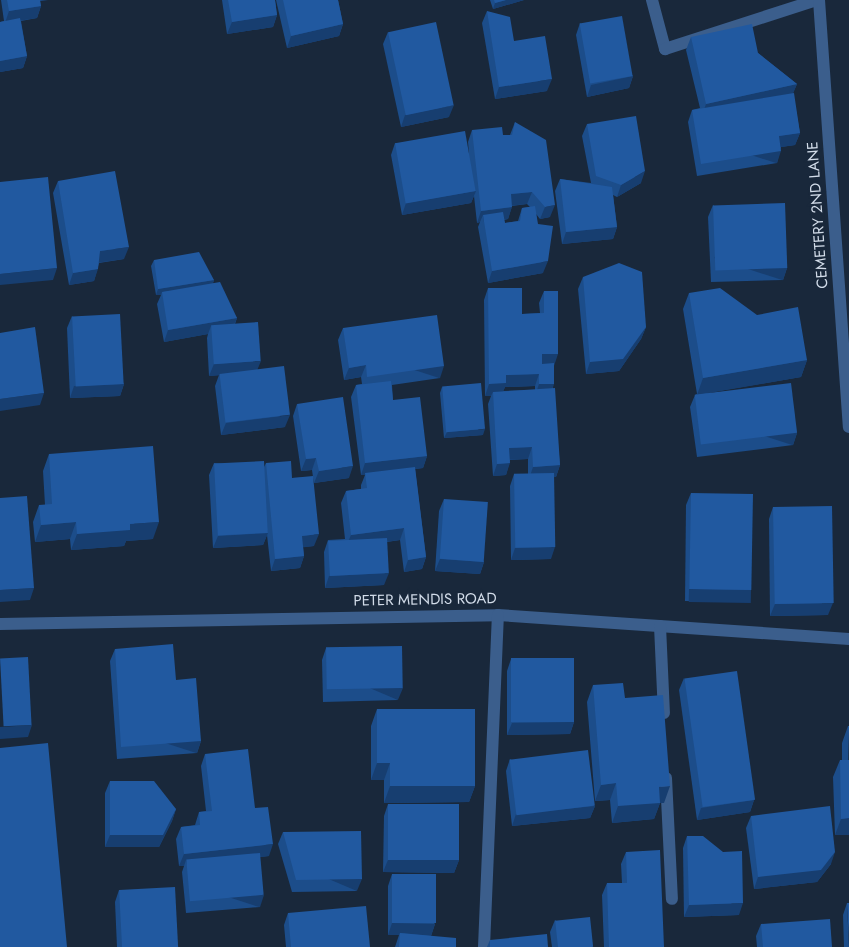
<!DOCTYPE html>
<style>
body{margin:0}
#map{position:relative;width:849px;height:947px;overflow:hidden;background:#19283b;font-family:Jost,sans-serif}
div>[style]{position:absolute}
.minor>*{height:12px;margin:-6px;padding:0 6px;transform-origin:6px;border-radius:6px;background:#3b5e8c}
.wall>*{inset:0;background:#1c4d8a}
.shaded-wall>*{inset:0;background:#173e70;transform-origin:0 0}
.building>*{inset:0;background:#2159a0;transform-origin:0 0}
span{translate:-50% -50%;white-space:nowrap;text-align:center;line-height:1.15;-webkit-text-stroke:4px #19283b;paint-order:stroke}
.street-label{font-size:15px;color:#d1dbe8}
</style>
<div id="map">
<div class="minor">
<div style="left:652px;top:0;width:51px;rotate:75.1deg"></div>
<div style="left:665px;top:49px;width:160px;rotate:-17.9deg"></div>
<div style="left:819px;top:0;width:428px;rotate:86deg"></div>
<div style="left:0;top:624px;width:498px;rotate:-1deg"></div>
<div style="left:498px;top:615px;width:352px;rotate:3.9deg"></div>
<div style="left:660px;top:626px;width:87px;rotate:87.4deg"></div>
<div style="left:666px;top:778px;width:121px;rotate:87.2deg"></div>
<div style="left:484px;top:947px;width:332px;rotate:-87.6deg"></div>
</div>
<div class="wall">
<div style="clip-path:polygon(1px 0,48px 0,40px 1px,41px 6px,37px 18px,21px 21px,27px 56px,23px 68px,0 72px,0 22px,4px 21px)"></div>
<div style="clip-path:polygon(222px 0,275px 0,277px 15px,273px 27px,227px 34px)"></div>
<div style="clip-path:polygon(276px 0,338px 0,343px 24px,339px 36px,287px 48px)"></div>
<div style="clip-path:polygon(490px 0,524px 0,493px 9px)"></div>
<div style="clip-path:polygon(487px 11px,514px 41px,547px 91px,495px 99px,482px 23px)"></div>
<div style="clip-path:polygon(580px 23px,633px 76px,629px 88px,587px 97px,576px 35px)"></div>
<div style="clip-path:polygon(388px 32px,449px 117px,401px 127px,383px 44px)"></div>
<div style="clip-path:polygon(691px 37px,758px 53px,797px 84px,793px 93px,800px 133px,795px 145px,781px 147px,777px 163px,697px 176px,688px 122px,692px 110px,700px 108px,686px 50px)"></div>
<div style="clip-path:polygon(evenodd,515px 122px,550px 217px,540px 219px,536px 214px,543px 273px,488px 283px,478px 227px,480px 222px,477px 223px,474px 196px,471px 203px,402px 215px,391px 155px,395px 143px,469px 154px,468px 142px,472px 130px,503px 135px,510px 135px,515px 122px,527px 204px,530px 207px,522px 208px,518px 221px,505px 223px,504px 220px,508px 219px,512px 206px,527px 204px)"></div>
<div style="clip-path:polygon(587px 124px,641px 183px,617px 197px,613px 195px,617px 227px,613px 239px,562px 244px,555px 191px,560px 179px,591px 183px,582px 136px)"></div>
<div style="clip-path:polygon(58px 181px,124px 259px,99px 263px,94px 281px,69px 285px,53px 193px)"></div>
<div style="clip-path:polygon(713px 205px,787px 268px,783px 280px,711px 282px,708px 217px)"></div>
<div style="clip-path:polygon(154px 260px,214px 280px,213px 283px,237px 318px,235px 324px,285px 427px,221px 435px,215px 386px,219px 375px,209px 376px,207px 338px,208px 334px,164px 342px,157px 304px,161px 295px,156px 295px,151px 266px)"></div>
<div style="clip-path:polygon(583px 277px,646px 327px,641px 339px,619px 371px,586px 374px,578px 289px)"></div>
<div style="clip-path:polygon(evenodd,488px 288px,522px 314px,540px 313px,539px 303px,544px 291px,554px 366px,553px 389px,560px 465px,556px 477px,554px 477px,551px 559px,511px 560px,510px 486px,514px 474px,528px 474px,528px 459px,510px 460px,506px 475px,493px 476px,488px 404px,491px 396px,485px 396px,484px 300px,488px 288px,535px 386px,535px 390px,503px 391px,505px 387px,535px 386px)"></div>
<div style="clip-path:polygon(689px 293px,807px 360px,801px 377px,707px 393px,797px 433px,793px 445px,697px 457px,690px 407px,695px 395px,697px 394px,683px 309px)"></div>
<div style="clip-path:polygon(72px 316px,124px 384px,120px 396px,70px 398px,67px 328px)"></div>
<div style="clip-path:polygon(343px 328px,440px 378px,392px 385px,393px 400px,427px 456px,423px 468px,415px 469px,426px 557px,422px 569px,404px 572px,400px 540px,387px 542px,384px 585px,325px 588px,324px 552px,328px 540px,345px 539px,341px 503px,346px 491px,361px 489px,361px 485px,365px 475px,361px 475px,351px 397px,356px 385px,362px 384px,361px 377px,344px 380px,338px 340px)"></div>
<div style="clip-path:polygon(442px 387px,483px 435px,444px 438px,440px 393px)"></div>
<div style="clip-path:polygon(297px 404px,349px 478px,314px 483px,313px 478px,314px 546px,303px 547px,304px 556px,300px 568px,271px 571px,267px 535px,263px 545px,213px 548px,209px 475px,214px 463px,264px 467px,266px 463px,292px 478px,313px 477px,312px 470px,301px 471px,293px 416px)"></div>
<div style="clip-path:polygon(49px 454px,153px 539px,126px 541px,124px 546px,71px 550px,70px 539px,35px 542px,33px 522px,39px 505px,45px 505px,43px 471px)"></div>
<div style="clip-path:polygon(691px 493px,751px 590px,747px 602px,685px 601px,686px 505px)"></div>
<div style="clip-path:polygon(444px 499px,484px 562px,480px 574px,435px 571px,439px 511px)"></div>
<div style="clip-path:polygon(773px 507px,828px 615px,770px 616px,769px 519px)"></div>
<div style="clip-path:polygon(326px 648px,398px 700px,323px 702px,322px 660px)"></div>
<div style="clip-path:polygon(115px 649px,176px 680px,201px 741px,197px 753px,117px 759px,110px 661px)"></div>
<div style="clip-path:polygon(511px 659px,574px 722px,570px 734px,507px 735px,507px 671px)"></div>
<div style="clip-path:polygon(684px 678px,754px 800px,750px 812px,697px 820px,679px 690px)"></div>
<div style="clip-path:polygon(593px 685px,625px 698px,664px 803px,660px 803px,654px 819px,612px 823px,610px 800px,595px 801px,587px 702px)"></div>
<div style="clip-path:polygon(377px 709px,475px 786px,469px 802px,384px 803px,384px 780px,371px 780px,371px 726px)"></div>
<div style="clip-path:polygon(848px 726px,849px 835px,835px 835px,833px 777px,840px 760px,842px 760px,842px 743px)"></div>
<div style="clip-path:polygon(205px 754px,255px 808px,269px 856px,260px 857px,260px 907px,186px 913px,182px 872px,184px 866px,179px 866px,176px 839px,181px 827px,195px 825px,199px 812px,206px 811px,201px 766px)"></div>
<div style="clip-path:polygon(510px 759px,595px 806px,590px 818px,512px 826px,506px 771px)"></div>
<div style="clip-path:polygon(110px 781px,176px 809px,172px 821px,159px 847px,105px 847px,105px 793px)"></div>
<div style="clip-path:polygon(388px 804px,459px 860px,454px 873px,383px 872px,384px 816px)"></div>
<div style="clip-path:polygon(751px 816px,831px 864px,817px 882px,754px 889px,746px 828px)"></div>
<div style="clip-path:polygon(283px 832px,357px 891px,292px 892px,278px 844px)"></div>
<div style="clip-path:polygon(687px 836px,739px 915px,684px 917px,683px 848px)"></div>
<div style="clip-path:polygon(626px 852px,664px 947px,604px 947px,602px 895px,607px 883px,622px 883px,621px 864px)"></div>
<div style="clip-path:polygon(392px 874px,435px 924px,431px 936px,456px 947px,395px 947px,399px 935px,388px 935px,388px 886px)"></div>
<div style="clip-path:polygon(119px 890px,178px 947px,117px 947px,115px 902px)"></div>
<div style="clip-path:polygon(847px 903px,849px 947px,844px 947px,843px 915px)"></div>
<div style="clip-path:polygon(288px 913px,370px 947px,286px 947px,284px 925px)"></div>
<div style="clip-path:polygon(555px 920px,593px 947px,552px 947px,550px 932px)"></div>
<div style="clip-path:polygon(761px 924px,832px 947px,757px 947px,756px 936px)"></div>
<div style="clip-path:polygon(490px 940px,548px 947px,487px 947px)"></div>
</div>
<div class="shaded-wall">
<div style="clip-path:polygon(506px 0,524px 0,493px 9px,495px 3px)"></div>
<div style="clip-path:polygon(41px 6px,37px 18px,5px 23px,9px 11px)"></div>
<div style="clip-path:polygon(277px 15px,273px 27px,227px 34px,232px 22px)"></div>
<div style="clip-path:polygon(343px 24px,339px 36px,287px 48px,291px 36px)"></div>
<div style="clip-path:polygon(27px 56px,23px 68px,0 72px,0 61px)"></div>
<div style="clip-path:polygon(633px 76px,629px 88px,587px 97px,591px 85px)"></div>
<div style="clip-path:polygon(552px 79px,547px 91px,495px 99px,499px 87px)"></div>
<div style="clip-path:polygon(797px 84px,792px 96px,702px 116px,706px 104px)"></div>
<div style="clip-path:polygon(454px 105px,449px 117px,401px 127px,405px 115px)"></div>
<div style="clip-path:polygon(800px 133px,795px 145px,774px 148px,779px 136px)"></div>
<div style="left:781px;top:151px;width:13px;height:81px;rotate:108deg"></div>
<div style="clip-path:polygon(645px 171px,641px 183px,617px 197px,621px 185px)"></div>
<div style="clip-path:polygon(476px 191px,471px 203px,402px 215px,406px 203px)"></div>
<div style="clip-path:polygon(532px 192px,527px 204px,507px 206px,511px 194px)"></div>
<div style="clip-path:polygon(555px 205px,550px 217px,540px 219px,545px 207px)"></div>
<div style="clip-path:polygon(512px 207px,508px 219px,484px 222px,483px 215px,480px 222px,477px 223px,481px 211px)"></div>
<div style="clip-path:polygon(617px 227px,613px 239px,562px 244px,566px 232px)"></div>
<div style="clip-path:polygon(129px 247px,124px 259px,96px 263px,100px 251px)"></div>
<div style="clip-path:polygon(548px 261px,543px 273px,488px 283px,492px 271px)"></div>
<div style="clip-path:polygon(57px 268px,53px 280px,0 285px,0 274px)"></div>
<div style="left:787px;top:268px;width:13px;height:72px;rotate:108deg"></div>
<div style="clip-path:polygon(98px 269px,94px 281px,69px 285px,73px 273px)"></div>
<div style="clip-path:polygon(214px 280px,212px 286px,162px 292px,161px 295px,156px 295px,158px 289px)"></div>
<div style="clip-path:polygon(237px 318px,232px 330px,211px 326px,208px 334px,164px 342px,168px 330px)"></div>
<div style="clip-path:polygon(646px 327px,641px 339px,619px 371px,586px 374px,590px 362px)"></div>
<div style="clip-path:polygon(542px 354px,558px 354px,554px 366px,537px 366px)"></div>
<div style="clip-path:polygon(807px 360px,801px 377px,697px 395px,703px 378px)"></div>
<div style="clip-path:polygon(261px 361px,256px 373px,209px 376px,214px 364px)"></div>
<div style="clip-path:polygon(366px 365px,361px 377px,344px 380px,349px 368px)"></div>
<div style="left:444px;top:366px;width:13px;height:78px;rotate:108deg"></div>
<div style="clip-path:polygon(539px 374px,535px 386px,505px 387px,502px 395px,493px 392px,491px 396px,485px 396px,489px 384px,506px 375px)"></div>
<div style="clip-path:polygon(124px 384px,120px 396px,70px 398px,74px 386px)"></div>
<div style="clip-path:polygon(539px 384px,554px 384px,550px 396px,535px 396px)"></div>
<div style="clip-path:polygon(44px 393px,40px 405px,0 411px,0 399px)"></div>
<div style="clip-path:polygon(290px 415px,285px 427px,221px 435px,226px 423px)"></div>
<div style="clip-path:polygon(485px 429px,483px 435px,444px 438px,447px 432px)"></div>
<div style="left:797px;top:433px;width:13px;height:97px;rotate:108deg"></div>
<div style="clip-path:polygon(532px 447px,528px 459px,505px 460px,509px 448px)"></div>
<div style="clip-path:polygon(427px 456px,423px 468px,365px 475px,365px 473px,365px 475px,361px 475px,365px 463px)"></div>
<div style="clip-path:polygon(316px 458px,312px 470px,301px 471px,306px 459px)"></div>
<div style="clip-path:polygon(510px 463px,506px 475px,493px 476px,497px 464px)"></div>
<div style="clip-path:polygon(560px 465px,556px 477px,529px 479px,533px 467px)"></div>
<div style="clip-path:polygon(353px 466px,349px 478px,314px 483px,319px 471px)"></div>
<div style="clip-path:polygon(76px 522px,70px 539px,35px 542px,41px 525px)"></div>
<div style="clip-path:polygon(159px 522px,153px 539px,126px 541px,124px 546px,71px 550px,77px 534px,130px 524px)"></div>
<div style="clip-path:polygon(404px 528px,400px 540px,346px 547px,351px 535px)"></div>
<div style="clip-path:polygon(268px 533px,263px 545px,213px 548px,218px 536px)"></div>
<div style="clip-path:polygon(319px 534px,314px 546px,298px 548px,302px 536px)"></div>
<div style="clip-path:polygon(555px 547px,551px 559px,511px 560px,515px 548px)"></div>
<div style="clip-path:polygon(304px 556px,300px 568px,271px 571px,275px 559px)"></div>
<div style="clip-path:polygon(426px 557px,422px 569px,404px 572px,408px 560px)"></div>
<div style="clip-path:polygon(440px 559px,484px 562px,480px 574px,435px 571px)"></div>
<div style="clip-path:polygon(389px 573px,384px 585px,325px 588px,329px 576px)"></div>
<div style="clip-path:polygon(34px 588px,30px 600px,0 602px,0 590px)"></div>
<div style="left:689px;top:589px;width:62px;height:13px;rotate:1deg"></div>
<div style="clip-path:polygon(833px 603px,828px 615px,770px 616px,775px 604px)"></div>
<div style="left:403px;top:688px;width:13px;height:75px;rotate:113deg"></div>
<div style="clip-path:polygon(574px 722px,570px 734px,507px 735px,512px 723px)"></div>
<div style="clip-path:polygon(32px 725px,28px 737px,0 739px,0 727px)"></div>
<div style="left:201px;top:741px;width:13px;height:80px;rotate:108deg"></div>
<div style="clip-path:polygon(377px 763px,390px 763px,384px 780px,371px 780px)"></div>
<div style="clip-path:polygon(616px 783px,610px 800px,595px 801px,601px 785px)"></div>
<div style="clip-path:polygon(390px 786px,475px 786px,469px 802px,384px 803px)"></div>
<div style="clip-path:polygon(670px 786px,664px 803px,660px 803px,654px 819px,612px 823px,618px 806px,659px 787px)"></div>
<div style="clip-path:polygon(754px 800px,750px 812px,697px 820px,701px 808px)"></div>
<div style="clip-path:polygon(595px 806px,590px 818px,512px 826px,516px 814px)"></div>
<div style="clip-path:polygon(176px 809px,172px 821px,159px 847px,105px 847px,110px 835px)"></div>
<div style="clip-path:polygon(849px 818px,849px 835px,835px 835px,841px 819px)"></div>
<div style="clip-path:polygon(273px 844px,269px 856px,187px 865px,186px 860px,184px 866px,179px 866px,184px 854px)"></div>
<div style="clip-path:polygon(835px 852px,831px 864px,817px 882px,754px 889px,758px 877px)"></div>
<div style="clip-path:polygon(388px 860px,459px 860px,454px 873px,383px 872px)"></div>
<div style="left:362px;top:879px;width:13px;height:66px;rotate:113deg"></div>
<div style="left:264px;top:895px;width:13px;height:74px;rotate:108deg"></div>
<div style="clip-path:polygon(743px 903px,739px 915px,684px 917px,689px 905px)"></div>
<div style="clip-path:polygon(392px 923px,435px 924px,431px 936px,400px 933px,399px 935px,388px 935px)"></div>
</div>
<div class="building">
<div style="clip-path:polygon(7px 0,40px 0,41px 6px,9px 11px)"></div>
<div style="clip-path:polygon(228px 0,275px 0,277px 15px,232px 22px)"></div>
<div style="clip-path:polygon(283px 0,338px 0,343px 24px,291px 36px)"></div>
<div style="clip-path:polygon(494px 0,506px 0,495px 3px)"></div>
<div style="clip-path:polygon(487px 11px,510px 17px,514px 41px,545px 36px,552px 79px,499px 87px)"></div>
<div style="left:622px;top:16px;width:61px;height:43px;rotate:80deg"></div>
<div style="clip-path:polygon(20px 18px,27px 56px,0 61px,0 22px)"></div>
<div style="left:436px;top:22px;width:85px;height:49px;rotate:78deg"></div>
<div style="clip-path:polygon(752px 24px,758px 53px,797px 84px,706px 104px,691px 37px)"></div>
<div style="clip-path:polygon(794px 93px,800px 133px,779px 136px,781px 151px,701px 164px,692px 110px)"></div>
<div style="clip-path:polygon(636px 116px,645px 171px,621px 185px,596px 176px,587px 124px)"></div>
<div style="clip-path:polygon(515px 122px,546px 140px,555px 205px,545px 207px,532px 192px,511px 194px,512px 207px,481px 211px,472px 130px,502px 127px,503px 135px,512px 135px)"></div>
<div style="left:465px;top:131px;width:61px;height:71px;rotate:80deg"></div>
<div style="clip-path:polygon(115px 171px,129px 247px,100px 251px,98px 269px,73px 273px,58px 181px)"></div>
<div style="clip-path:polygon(48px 177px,57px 268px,0 274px,0 182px)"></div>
<div style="clip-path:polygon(560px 179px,612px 187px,617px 227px,566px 232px)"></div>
<div style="left:785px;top:203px;width:65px;height:72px;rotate:88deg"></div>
<div style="clip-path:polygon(535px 206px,538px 224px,553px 226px,548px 261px,492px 271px,483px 215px,503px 212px,505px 223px,520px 221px,522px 208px)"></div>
<div style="clip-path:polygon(199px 252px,214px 280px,158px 289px,154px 260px)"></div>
<div style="clip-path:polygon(619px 263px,642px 272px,646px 327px,623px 359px,590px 362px,583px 277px)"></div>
<div style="clip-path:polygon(220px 282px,237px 318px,168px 330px,162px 292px)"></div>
<div style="clip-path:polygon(488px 288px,522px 288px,522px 314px,544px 313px,544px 291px,558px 291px,558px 354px,542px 354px,542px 364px,554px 363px,554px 384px,539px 384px,539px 374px,506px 375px,506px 383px,489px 384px)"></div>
<div style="clip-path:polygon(720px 288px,757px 315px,798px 307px,807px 360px,703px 378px,689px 293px)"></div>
<div style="left:120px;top:314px;width:70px;height:48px;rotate:87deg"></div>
<div style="clip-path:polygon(437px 315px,444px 366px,367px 377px,366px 365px,349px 368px,343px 328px)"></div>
<div style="left:258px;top:322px;width:39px;height:47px;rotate:86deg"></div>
<div style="clip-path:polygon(35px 327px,44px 393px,0 399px,0 333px)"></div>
<div style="left:284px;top:366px;width:49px;height:65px;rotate:83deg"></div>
<div style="clip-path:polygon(391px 381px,393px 400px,420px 397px,427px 456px,365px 463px,356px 385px)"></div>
<div style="left:481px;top:383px;width:46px;height:39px;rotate:85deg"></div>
<div style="left:791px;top:383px;width:50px;height:97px;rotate:83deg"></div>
<div style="clip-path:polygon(555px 388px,560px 465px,533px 467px,532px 447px,509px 448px,510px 463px,497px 464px,493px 392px)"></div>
<div style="clip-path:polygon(343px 397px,353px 466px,319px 471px,316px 458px,306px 459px,297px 404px)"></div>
<div style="clip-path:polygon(153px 446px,159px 522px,130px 524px,130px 530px,77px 534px,76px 522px,41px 525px,39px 505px,52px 504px,49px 454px)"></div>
<div style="left:264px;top:461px;width:72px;height:50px;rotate:87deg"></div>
<div style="clip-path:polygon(291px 461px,292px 478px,313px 476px,319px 534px,302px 536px,304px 556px,275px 559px,266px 463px)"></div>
<div style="clip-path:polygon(415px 467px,426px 557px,408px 560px,404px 528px,351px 535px,346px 491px,367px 488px,365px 473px)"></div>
<div style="left:554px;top:473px;width:74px;height:40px;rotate:89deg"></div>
<div style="left:691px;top:493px;width:62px;height:96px;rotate:1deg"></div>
<div style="clip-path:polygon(27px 496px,34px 588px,0 590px,0 498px)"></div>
<div style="left:444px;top:499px;width:44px;height:60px;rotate:4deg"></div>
<div style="left:832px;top:506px;width:97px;height:59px;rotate:89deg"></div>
<div style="left:387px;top:538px;width:35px;height:59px;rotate:87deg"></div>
<div style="clip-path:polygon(173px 644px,176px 680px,196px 678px,201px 741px,121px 747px,115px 649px)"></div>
<div style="left:402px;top:646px;width:42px;height:76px;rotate:89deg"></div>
<div style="left:28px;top:657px;width:68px;height:28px;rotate:87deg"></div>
<div style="left:574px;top:658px;width:64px;height:63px;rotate:90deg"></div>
<div style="left:737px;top:671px;width:130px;height:53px;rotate:82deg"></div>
<div style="clip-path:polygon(623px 683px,625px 698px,663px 695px,670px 786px,659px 787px,660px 803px,618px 806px,616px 783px,601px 785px,593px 685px)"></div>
<div style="clip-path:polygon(377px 709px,475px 709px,475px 786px,390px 786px,390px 763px,377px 763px)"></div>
<div style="clip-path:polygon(848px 726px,849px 726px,849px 818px,841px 819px,840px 760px,849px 760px)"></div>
<div style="clip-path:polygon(48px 743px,67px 947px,0 947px,0 748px)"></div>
<div style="clip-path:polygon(248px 749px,255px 808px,268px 807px,273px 844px,184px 854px,181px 827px,200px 825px,199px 812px,212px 811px,205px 754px)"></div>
<div style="left:588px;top:750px;width:56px;height:79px;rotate:83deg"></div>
<div style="clip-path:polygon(110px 781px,154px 781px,176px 809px,163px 835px,110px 835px)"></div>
<div style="left:388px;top:804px;width:71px;height:56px"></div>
<div style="clip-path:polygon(830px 806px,835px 852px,821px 870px,758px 877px,751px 816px)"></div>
<div style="clip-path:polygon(361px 831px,362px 879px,296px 880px,283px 832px)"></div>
<div style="clip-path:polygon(687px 836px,703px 836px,723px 852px,742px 851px,743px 903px,689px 905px)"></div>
<div style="clip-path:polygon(660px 850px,664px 947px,609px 947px,607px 883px,627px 883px,626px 852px)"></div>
<div style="left:260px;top:853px;width:42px;height:74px;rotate:85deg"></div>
<div style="left:392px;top:874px;width:44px;height:49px"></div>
<div style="left:175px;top:887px;width:60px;height:56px;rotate:87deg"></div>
<div style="clip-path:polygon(847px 903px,849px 903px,849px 940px)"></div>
<div style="clip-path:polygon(366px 906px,370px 947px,291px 947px,288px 913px)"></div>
<div style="left:590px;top:917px;width:30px;height:35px;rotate:84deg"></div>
<div style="clip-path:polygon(830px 919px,832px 947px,763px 947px,761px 924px)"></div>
<div style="clip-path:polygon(400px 933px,456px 938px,456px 947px,399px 947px)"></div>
<div style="clip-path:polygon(547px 934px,548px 947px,490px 947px,490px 940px)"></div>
</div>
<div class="street-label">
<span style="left:818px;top:215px;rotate:-94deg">CEMETERY 2ND LANE</span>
<span style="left:425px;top:600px;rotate:-1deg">PETER MENDIS ROAD</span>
</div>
</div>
